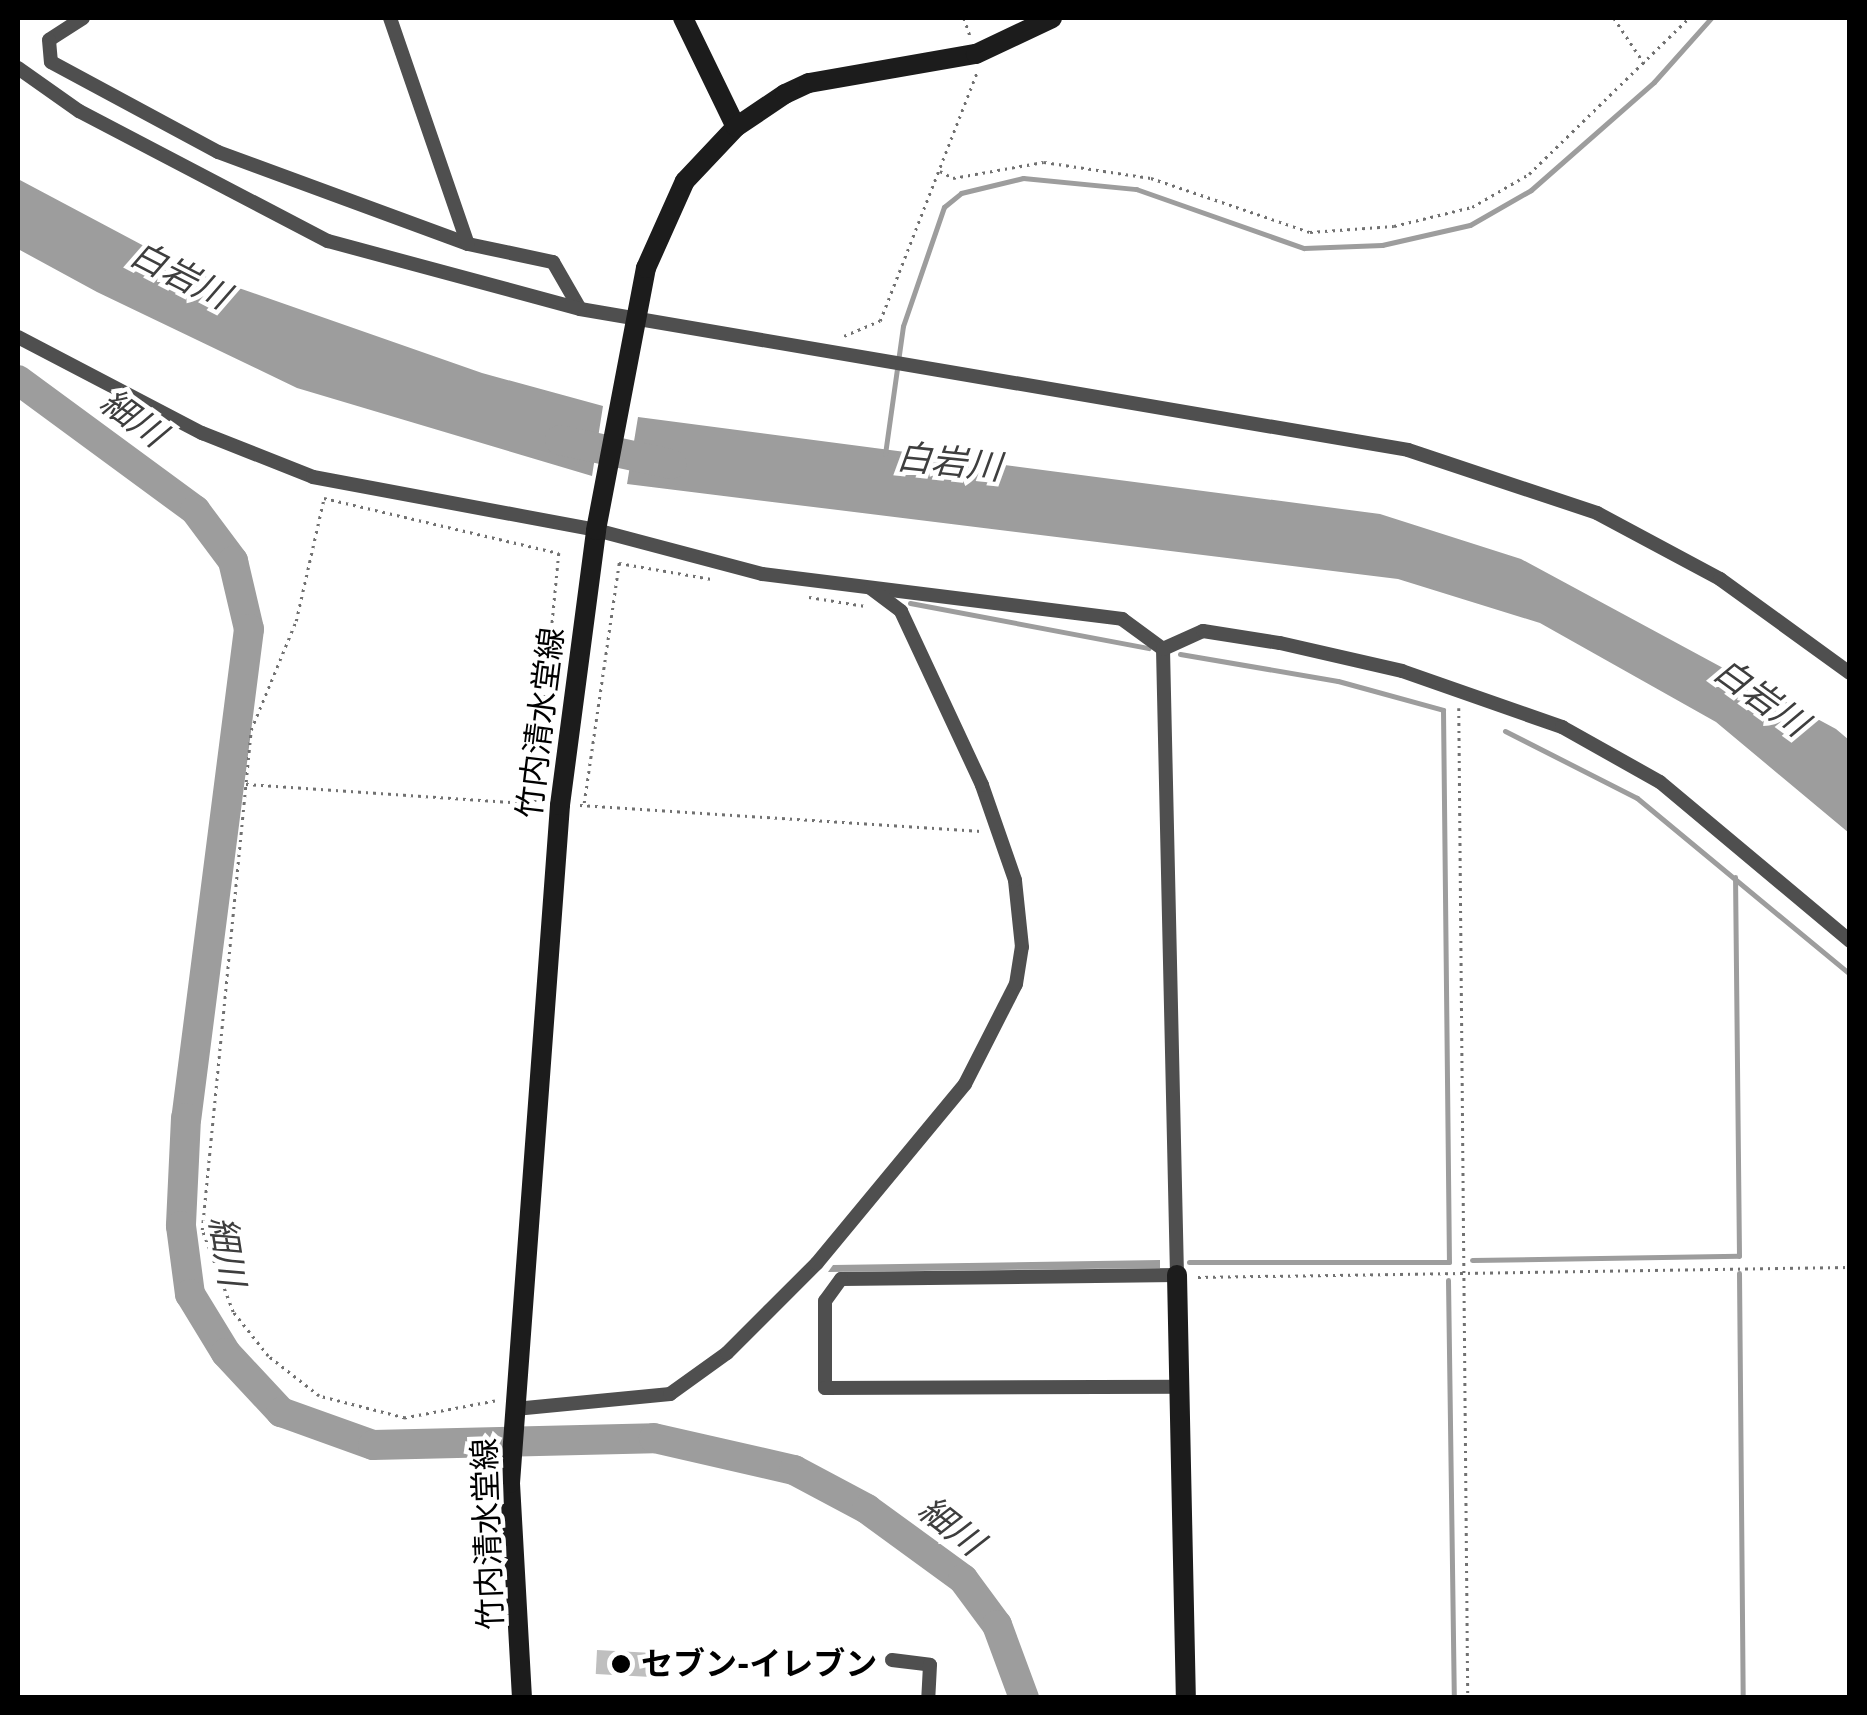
<!DOCTYPE html>
<meta charset="utf-8">
<style>
body{margin:0}
#map{position:relative;width:1867px;height:1715px;overflow:hidden;background:#fff;font-family:Montserrat,"Noto Sans JP",sans-serif}
div>[style]{position:absolute}
.water>*{inset:0;background:#9d9d9d}
.stream>*{height:5px;margin:-2.5px;padding:0 2.5px;transform-origin:2.5px;border-radius:2.5px;background:#9d9d9d}
.river>*{height:30px;margin:-15px;padding:0 15px;transform-origin:15px;border-radius:15px;background:#9d9d9d}
.building>*{inset:0;background:#bfbfbf;transform-origin:0 0}
.path>*{height:2.5px;margin-top:-1.25px;transform-origin:0;background:repeating-linear-gradient(90deg,#717171 0 2.5px,transparent 0 7.5px)}
.street>*{height:14px;margin:-7px;padding:0 7px;transform-origin:7px;border-radius:7px;background:#4f4f4f}
.secondary>*{height:20px;margin:-10px;padding:0 10px;transform-origin:10px;border-radius:10px;background:#1c1c1c}
.dots>*{width:28px;height:28px;translate:-50% -50%;box-sizing:border-box;border:5px solid #fff;border-radius:50%}
span{translate:-50% -50%;white-space:nowrap;text-align:center;line-height:1.15;-webkit-text-stroke:9px #fff;paint-order:stroke}
.street-label{font-size:32px;color:#000}
.poi-label{font-size:32px;color:#000;font-weight:700}
.left{translate:0 -50%;text-align:left}
.water-label{font-size:35px;color:#3e3e3e;font-style:italic}
.frame{position:absolute;inset:0;border:20px solid #000;pointer-events:none}
</style>
<div id="map">
<div class="water">
<div style="clip-path:polygon(18px 179px,193px 272px,482px 373px,603px 406px,592px 476px,297px 388px,97px 292px,18px 249px)"></div>
<div style="clip-path:polygon(638px 417px,1380px 514px,1521px 559px,1836px 729px,1849px 740px,1849px 833px,1716px 722px,1540px 623px,1398px 579px,627px 484px)"></div>
<div style="clip-path:polygon(1160px 1260px,1160px 1268px,828px 1272px,833px 1265px)"></div>
</div>
<div class="stream">
<div style="left:885px;top:454px;width:129px;rotate:-82deg"></div>
<div style="left:903px;top:326px;width:126px;rotate:-71deg"></div>
<div style="left:944px;top:207px;width:22px;rotate:-39deg"></div>
<div style="left:961px;top:193px;width:64px;rotate:-13.6deg"></div>
<div style="left:1023px;top:178px;width:114px;rotate:5.6deg"></div>
<div style="left:1136px;top:189px;width:178px;rotate:19.4deg"></div>
<div style="left:1304px;top:248px;width:78px;rotate:-2.2deg"></div>
<div style="left:1382px;top:245px;width:90px;rotate:-12.8deg"></div>
<div style="left:1470px;top:225px;width:70px;rotate:-29.8deg"></div>
<div style="left:1531px;top:190px;width:164px;rotate:-41.3deg"></div>
<div style="left:1654px;top:82px;width:86px;rotate:-48.3deg"></div>
<div style="left:910px;top:603px;width:243px;rotate:10.7deg"></div>
<div style="left:1180px;top:654px;width:160px;rotate:9.7deg"></div>
<div style="left:1338px;top:681px;width:109px;rotate:15.4deg"></div>
<div style="left:1443px;top:710px;width:552px;rotate:89.38deg"></div>
<div style="left:1449px;top:1262px;width:260px;rotate:180deg"></div>
<div style="left:1505px;top:731px;width:148px;rotate:26.9deg"></div>
<div style="left:1637px;top:798px;width:276px;rotate:39.6deg"></div>
<div style="left:1472px;top:1260px;width:267px;rotate:-0.9deg"></div>
<div style="left:1739px;top:1256px;width:379px;rotate:-90.6deg"></div>
<div style="left:1739px;top:1273px;width:425px;rotate:89.5deg"></div>
<div style="left:1448px;top:1280px;width:418px;rotate:89.2deg"></div>
</div>
<div class="river">
<div style="left:18px;top:380px;width:220px;rotate:36.3deg"></div>
<div style="left:195px;top:510px;width:64px;rotate:53.3deg"></div>
<div style="left:233px;top:561px;width:70px;rotate:76.8deg"></div>
<div style="left:249px;top:629px;width:493px;rotate:97.3deg"></div>
<div style="left:186px;top:1118px;width:108px;rotate:92.7deg"></div>
<div style="left:181px;top:1226px;width:69px;rotate:82.5deg"></div>
<div style="left:190px;top:1294px;width:69px;rotate:58.6deg"></div>
<div style="left:226px;top:1353px;width:81px;rotate:47deg"></div>
<div style="left:281px;top:1412px;width:98px;rotate:19.7deg"></div>
<div style="left:373px;top:1445px;width:281px;rotate:-1.4deg"></div>
<div style="left:654px;top:1438px;width:144px;rotate:12.9deg"></div>
<div style="left:794px;top:1470px;width:83px;rotate:28.1deg"></div>
<div style="left:867px;top:1509px;width:119px;rotate:36.1deg"></div>
<div style="left:963px;top:1579px;width:57px;rotate:53.5deg"></div>
<div style="left:997px;top:1625px;width:78px;rotate:69.7deg"></div>
<div style="left:560px;top:440px;width:114px;rotate:12.2deg"></div>
</div>
<div class="building">
<div style="left:597px;top:1650px;width:51px;height:24px;rotate:3deg"></div>
</div>
<div class="path">
<div style="left:964px;top:18px;width:18px;rotate:71deg"></div>
<div style="left:1614px;top:18px;width:58px;rotate:56.3deg"></div>
<div style="left:940px;top:171px;width:15px;rotate:28deg"></div>
<div style="left:953px;top:178px;width:92px;rotate:-10deg"></div>
<div style="left:1044px;top:162px;width:108px;rotate:8.5deg"></div>
<div style="left:1151px;top:178px;width:168px;rotate:18.8deg"></div>
<div style="left:1310px;top:232px;width:84px;rotate:-4.1deg"></div>
<div style="left:1394px;top:226px;width:80px;rotate:-13.7deg"></div>
<div style="left:1472px;top:207px;width:66px;rotate:-30.1deg"></div>
<div style="left:1529px;top:174px;width:223px;rotate:-44.3deg"></div>
<div style="left:844px;top:336px;width:39px;rotate:-23deg"></div>
<div style="left:880px;top:321px;width:267px;rotate:-68.7deg"></div>
<div style="left:809px;top:597px;width:57px;rotate:9.1deg"></div>
<div style="left:1459px;top:708px;width:990px;rotate:89.48deg"></div>
<div style="left:246px;top:784px;width:297px;rotate:3.9deg"></div>
<div style="left:584px;top:803px;width:243px;rotate:-81.7deg"></div>
<div style="left:619px;top:563px;width:94px;rotate:9.8deg"></div>
<div style="left:580px;top:805px;width:402px;rotate:3.7deg"></div>
<div style="left:1198px;top:1277px;width:652px;rotate:-0.88deg"></div>
<div style="left:495px;top:1401px;width:92px;rotate:169.3deg"></div>
<div style="left:405px;top:1418px;width:89px;rotate:-165.7deg"></div>
<div style="left:319px;top:1396px;width:65px;rotate:-141.9deg"></div>
<div style="left:268px;top:1356px;width:56px;rotate:-128.5deg"></div>
<div style="left:233px;top:1312px;width:88px;rotate:-110.7deg"></div>
<div style="left:202px;top:1230px;width:502px;rotate:-84.4deg"></div>
<div style="left:251px;top:730px;width:118px;rotate:-67.6deg"></div>
<div style="left:296px;top:621px;width:126px;rotate:-77.2deg"></div>
<div style="left:324px;top:498px;width:241px;rotate:13.2deg"></div>
<div style="left:559px;top:553px;width:251px;rotate:95.5deg"></div>
</div>
<div class="street">
<div style="left:83px;top:18px;width:40px;rotate:147.1deg"></div>
<div style="left:49px;top:40px;width:22px;rotate:85deg"></div>
<div style="left:51px;top:62px;width:190px;rotate:28.3deg"></div>
<div style="left:218px;top:152px;width:266px;rotate:20.2deg"></div>
<div style="left:468px;top:244px;width:87px;rotate:12deg"></div>
<div style="left:553px;top:262px;width:54px;rotate:60.1deg"></div>
<div style="left:580px;top:309px;width:840px;rotate:9.66deg"></div>
<div style="left:1408px;top:450px;width:199px;rotate:18.4deg"></div>
<div style="left:1597px;top:513px;width:140px;rotate:28.2deg"></div>
<div style="left:1720px;top:579px;width:160px;rotate:35.9deg"></div>
<div style="left:390px;top:18px;width:239px;rotate:71deg"></div>
<div style="left:18px;top:68px;width:75px;rotate:35.2deg"></div>
<div style="left:79px;top:111px;width:281px;rotate:27.6deg"></div>
<div style="left:328px;top:241px;width:261px;rotate:15.1deg"></div>
<div style="left:18px;top:337px;width:208px;rotate:27.6deg"></div>
<div style="left:202px;top:433px;width:119px;rotate:21.6deg"></div>
<div style="left:313px;top:477px;width:288px;rotate:10.6deg"></div>
<div style="left:596px;top:530px;width:172px;rotate:14.8deg"></div>
<div style="left:762px;top:574px;width:363px;rotate:7.1deg"></div>
<div style="left:1122px;top:619px;width:51px;rotate:36.2deg"></div>
<div style="left:1163px;top:649px;width:626px;rotate:88.72deg"></div>
<div style="left:1177px;top:1275px;width:336px;rotate:179.3deg"></div>
<div style="left:841px;top:1279px;width:27px;rotate:126deg"></div>
<div style="left:825px;top:1301px;width:87px;rotate:90deg"></div>
<div style="left:825px;top:1388px;width:355px;rotate:-0.2deg"></div>
<div style="left:1163px;top:649px;width:44px;rotate:-24.2deg"></div>
<div style="left:1203px;top:631px;width:78px;rotate:8.9deg"></div>
<div style="left:1280px;top:643px;width:125px;rotate:12.9deg"></div>
<div style="left:1402px;top:671px;width:170px;rotate:19.3deg"></div>
<div style="left:1562px;top:727px;width:112px;rotate:29.3deg"></div>
<div style="left:1660px;top:782px;width:248px;rotate:39.9deg"></div>
<div style="left:515px;top:1409px;width:156px;rotate:-5.5deg"></div>
<div style="left:670px;top:1394px;width:70px;rotate:-35.7deg"></div>
<div style="left:727px;top:1353px;width:127px;rotate:-45deg"></div>
<div style="left:817px;top:1263px;width:232px;rotate:-50.4deg"></div>
<div style="left:965px;top:1084px;width:112px;rotate:-63deg"></div>
<div style="left:1016px;top:984px;width:37px;rotate:-81deg"></div>
<div style="left:1022px;top:947px;width:67px;rotate:-96deg"></div>
<div style="left:1015px;top:880px;width:101px;rotate:-109.2deg"></div>
<div style="left:982px;top:785px;width:192px;rotate:-115deg"></div>
<div style="left:901px;top:611px;width:38px;rotate:-143deg"></div>
<div style="left:892px;top:1660px;width:38px;rotate:7deg"></div>
<div style="left:930px;top:1665px;width:33px;rotate:93deg"></div>
</div>
<div class="secondary">
<div style="left:683px;top:18px;width:121px;rotate:64.1deg"></div>
<div style="left:1177px;top:1275px;width:423px;rotate:88.8deg"></div>
<div style="left:522px;top:1698px;width:215px;rotate:-93.2deg"></div>
<div style="left:510px;top:1483px;width:680px;rotate:-85.78deg"></div>
<div style="left:560px;top:805px;width:277px;rotate:-82.5deg"></div>
<div style="left:596px;top:530px;width:267px;rotate:-79.2deg"></div>
<div style="left:646px;top:268px;width:95px;rotate:-65.9deg"></div>
<div style="left:685px;top:181px;width:74px;rotate:-46.6deg"></div>
<div style="left:736px;top:127px;width:59px;rotate:-34deg"></div>
<div style="left:785px;top:94px;width:26px;rotate:-25deg"></div>
<div style="left:809px;top:83px;width:169px;rotate:-9.9deg"></div>
<div style="left:976px;top:54px;width:84px;rotate:-25.3deg"></div>
</div>
<div class="dots">
<div style="left:621px;top:1664px;background:#000"></div>
</div>
<div class="street-label">
<span style="left:541px;top:723px;rotate:-83deg">竹内清水堂線</span>
<span style="left:488px;top:1534px;rotate:-92deg">竹内清水堂線</span>
</div>
<div class="poi-label">
<span class="left" style="left:641px;top:1664px">セブン-イレブン</span>
</div>
<div class="water-label">
<span style="left:180px;top:275px;rotate:27deg">白岩川</span>
<span style="left:133px;top:418px;rotate:36deg">細川</span>
<span style="left:949px;top:462px;rotate:6deg">白岩川</span>
<span style="left:1761px;top:697px;rotate:36deg">白岩川</span>
<span style="left:227px;top:1251px;rotate:81deg">細川</span>
<span style="left:951px;top:1526px;rotate:38deg">細川</span>
</div>
<div class="frame"></div>
</div>
